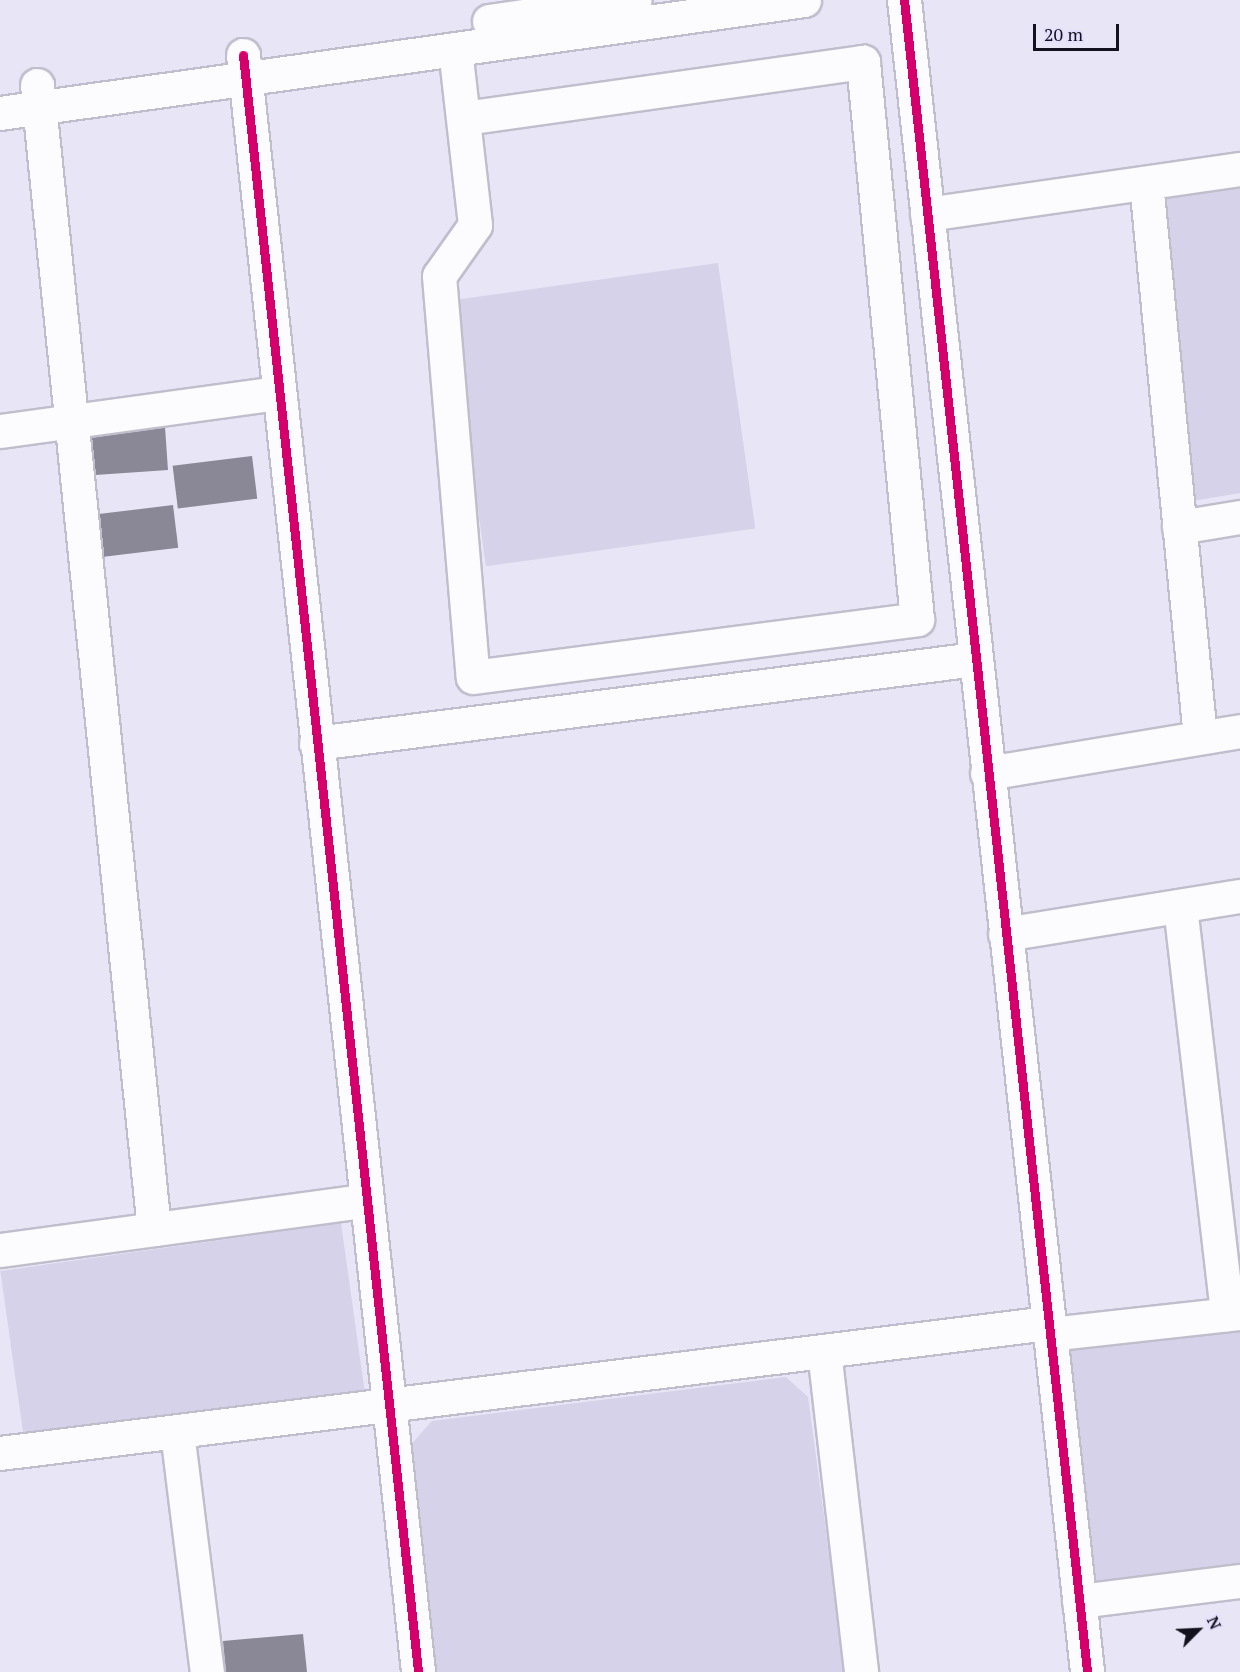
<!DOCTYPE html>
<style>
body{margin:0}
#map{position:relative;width:1240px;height:1672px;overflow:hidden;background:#e8e5f6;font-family:"PT Serif",serif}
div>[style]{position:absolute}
.green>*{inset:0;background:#d6d2e9;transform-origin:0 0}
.building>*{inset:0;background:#8a8896;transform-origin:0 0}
.roads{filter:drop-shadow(2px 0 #c0becc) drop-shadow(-2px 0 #c0becc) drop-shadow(0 2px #c0becc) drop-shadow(0 -2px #c0becc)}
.minor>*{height:33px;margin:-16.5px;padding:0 16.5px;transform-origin:16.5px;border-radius:16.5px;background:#fcfbfe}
.cycleway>*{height:9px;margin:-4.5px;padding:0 4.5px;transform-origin:4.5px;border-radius:4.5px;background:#d6006c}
span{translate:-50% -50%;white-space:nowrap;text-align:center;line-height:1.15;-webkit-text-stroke:6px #e4dffc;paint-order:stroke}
.north{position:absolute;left:1168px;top:1600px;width:60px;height:60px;-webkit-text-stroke:4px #e4dffc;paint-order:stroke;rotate:66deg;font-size:16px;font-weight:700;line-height:24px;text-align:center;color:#14111e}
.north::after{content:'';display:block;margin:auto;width:21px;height:27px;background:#14111e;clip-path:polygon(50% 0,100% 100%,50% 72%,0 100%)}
.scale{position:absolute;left:1033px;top:24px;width:86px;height:27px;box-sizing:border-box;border:3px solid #14111e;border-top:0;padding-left:8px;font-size:18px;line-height:21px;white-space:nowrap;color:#14111e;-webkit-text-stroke:4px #e4dffc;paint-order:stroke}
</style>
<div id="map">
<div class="green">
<div style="clip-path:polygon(1240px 187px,1240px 493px,1193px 501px,1165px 198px)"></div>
<div style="left:718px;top:263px;width:268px;height:272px;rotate:82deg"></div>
<div style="left:341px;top:1223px;width:169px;height:344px;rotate:82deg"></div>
<div style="clip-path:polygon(1240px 1328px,1240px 1566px,1095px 1583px,1067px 1349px)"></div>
<div style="clip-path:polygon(786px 1377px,808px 1397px,845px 1672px,435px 1672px,408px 1448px,432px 1421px)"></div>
</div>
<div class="building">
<div style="left:165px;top:427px;width:43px;height:80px;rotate:86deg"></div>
<div style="left:252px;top:456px;width:43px;height:80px;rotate:83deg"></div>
<div style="left:173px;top:505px;width:43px;height:81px;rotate:83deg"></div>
<div style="clip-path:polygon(303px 1634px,307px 1672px,226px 1672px,223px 1641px)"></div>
</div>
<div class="roads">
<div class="minor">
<div style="left:904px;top:0;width:1682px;rotate:83.75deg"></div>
<div style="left:489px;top:21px;width:147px;rotate:-8.2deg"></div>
<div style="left:455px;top:49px;width:177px;rotate:83.5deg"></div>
<div style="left:475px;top:225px;width:62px;rotate:125.2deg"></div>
<div style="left:439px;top:276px;width:402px;rotate:85.2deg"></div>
<div style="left:473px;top:677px;width:448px;rotate:-7.4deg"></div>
<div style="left:917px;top:619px;width:560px;rotate:-95.54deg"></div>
<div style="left:863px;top:62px;width:403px;rotate:172deg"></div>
<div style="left:243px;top:55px;width:1626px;rotate:83.82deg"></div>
<div style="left:37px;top:85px;width:1150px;rotate:84.16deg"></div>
<div style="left:0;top:113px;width:812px;rotate:-8deg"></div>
<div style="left:1146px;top:183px;width:557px;rotate:84.43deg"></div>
<div style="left:927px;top:214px;width:316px;rotate:-8.2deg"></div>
<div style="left:0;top:431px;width:281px;rotate:-7.8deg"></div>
<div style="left:1179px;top:527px;width:62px;rotate:-9.3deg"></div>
<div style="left:316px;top:743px;width:664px;rotate:-7.26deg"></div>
<div style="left:987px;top:773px;width:256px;rotate:-9.4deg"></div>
<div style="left:1180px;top:906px;width:411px;rotate:83.4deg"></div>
<div style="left:1005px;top:934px;width:238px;rotate:-9.2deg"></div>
<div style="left:0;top:1250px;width:367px;rotate:-7.7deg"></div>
<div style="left:1049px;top:1334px;width:192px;rotate:-6.3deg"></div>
<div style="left:824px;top:1351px;width:323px;rotate:83.4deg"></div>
<div style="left:177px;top:1432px;width:242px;rotate:82.9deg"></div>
<div style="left:0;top:1453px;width:1056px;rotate:-7.07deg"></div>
<div style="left:1079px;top:1601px;width:162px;rotate:-7.1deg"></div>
</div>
</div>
<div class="cycleway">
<div style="left:904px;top:0;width:1682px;rotate:83.75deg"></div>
<div style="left:243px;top:55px;width:1626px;rotate:83.82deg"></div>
</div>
<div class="north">N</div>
<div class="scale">20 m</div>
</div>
